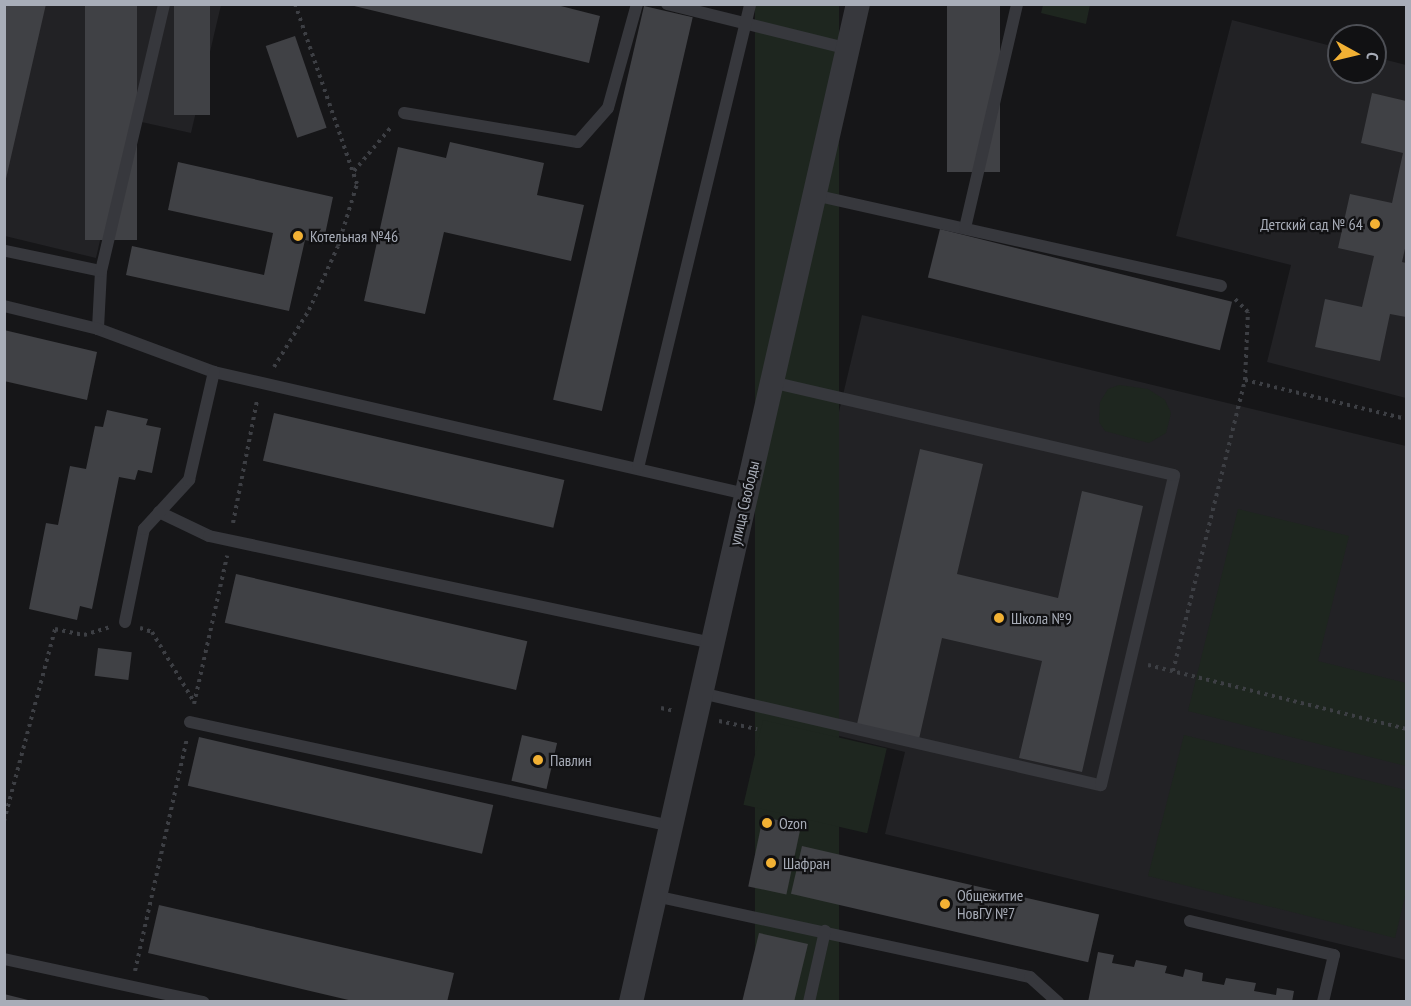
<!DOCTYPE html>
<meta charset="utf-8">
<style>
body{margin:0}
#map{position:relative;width:1411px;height:1006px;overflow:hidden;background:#161618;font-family:"PT Sans Narrow",sans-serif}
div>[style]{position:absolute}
.built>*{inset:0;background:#222225}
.green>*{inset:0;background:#1e261f;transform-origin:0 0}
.building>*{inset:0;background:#404145;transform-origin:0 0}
.path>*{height:4px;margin-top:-2px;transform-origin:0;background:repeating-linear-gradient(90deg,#3d3f44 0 3px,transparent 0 7.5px)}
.service>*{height:12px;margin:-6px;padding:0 6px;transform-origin:6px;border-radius:6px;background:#37383d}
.minor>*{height:24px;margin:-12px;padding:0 12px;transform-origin:12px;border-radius:12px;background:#37383d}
.dots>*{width:16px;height:16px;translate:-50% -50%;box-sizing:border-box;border:3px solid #111113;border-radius:50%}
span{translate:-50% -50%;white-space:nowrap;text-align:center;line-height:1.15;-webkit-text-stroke:4.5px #111113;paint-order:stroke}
.poi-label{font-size:16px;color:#a8adb8}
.right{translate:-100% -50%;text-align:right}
.left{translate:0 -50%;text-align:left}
.street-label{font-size:16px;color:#a8adb8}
.frame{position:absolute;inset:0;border:6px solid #a8adb8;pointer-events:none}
.north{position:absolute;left:1327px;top:24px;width:60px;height:60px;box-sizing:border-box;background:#111113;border:2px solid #4d4f55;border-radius:50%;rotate:98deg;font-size:16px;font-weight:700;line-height:24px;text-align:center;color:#a8adb8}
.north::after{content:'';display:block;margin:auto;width:21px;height:27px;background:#f2b134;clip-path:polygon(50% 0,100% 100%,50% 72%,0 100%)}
</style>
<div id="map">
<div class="built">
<div style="clip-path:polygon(5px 5px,221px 5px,191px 133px,128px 119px,96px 258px,5px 236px)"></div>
<div style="clip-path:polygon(1232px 20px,1339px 48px,1339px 72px,1375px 72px,1375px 57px,1406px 65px,1406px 398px,1267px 362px,1291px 265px,1176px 236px)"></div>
<div style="clip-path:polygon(862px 315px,1406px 446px,1406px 960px,885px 834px,905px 752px,766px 718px)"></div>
</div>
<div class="green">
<div style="left:755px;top:5px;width:84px;height:1024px"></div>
<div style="clip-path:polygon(1043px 5px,1043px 4px,1090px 5px,1086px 24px,1041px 13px)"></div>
<div style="clip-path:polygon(1119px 385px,1148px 389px,1165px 400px,1171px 413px,1166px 433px,1149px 443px,1105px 431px,1099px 422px,1100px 402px,1108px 389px)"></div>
<div style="clip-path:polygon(1238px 509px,1349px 536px,1318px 661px,1406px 683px,1406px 766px,1188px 711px)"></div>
<div style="left:763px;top:720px;width:127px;height:87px;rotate:13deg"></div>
<div style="clip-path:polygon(1184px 735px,1406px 790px,1406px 892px,1395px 938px,1148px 876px)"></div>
</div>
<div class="building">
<div style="clip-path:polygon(4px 4px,46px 4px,5px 183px,4px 183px)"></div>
<div style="left:85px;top:4px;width:52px;height:236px"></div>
<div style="left:174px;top:4px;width:36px;height:111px"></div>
<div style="clip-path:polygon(346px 4px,553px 4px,600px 16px,589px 63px)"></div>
<div style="left:947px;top:4px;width:53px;height:168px"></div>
<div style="left:644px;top:6px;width:50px;height:404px;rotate:13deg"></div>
<div style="left:295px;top:36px;width:97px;height:31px;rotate:71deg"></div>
<div style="clip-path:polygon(1372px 93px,1406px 101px,1406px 244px,1402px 262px,1406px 263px,1406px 317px,1390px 314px,1380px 361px,1315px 347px,1325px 299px,1362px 307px,1374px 256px,1338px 248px,1350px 194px,1392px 203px,1403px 153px,1361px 143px)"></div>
<div style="clip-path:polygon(450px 142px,544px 163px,537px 195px,584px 205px,571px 261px,444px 232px,425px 314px,364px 301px,398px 147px,446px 158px)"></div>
<div style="clip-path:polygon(178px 162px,333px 197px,323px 244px,305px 240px,289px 311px,126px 275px,132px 246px,264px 275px,273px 233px,168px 210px)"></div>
<div style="left:940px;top:229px;width:301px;height:50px;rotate:14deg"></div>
<div style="clip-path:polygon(4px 330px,97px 352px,87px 400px,4px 381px)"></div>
<div style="clip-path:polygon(107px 410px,148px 419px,146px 425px,161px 428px,152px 473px,138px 470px,135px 480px,119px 477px,92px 609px,80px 606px,77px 620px,29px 609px,46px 523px,58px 525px,70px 466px,86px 469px,95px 426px,103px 427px)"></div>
<div style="left:274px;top:413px;width:298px;height:49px;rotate:13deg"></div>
<div style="clip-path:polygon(920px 449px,983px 464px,957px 574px,1058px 598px,1082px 491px,1143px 506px,1082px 772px,1019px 758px,1042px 661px,942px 638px,919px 739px,857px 724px)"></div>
<div style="left:236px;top:574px;width:299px;height:50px;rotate:13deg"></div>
<div style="left:98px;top:648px;width:34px;height:28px;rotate:7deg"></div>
<div style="left:522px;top:735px;width:36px;height:47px;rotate:13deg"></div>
<div style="left:199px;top:737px;width:302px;height:50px;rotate:13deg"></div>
<div style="left:763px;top:817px;width:39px;height:71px;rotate:12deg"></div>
<div style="left:802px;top:846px;width:305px;height:49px;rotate:13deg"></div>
<div style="clip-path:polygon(159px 905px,454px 973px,447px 1002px,357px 1002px,148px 953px)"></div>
<div style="clip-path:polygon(759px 933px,808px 944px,794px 1002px,742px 1002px)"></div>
<div style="clip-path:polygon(1098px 952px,1114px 955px,1112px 963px,1134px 967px,1136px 960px,1167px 966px,1165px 973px,1183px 977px,1185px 969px,1203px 973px,1202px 981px,1224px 985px,1226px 978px,1256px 983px,1254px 991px,1276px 995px,1277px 988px,1294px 991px,1292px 1002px,1088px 1002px)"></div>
<div style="clip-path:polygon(4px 994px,32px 1001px,32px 1002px,4px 1002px)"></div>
</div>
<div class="path">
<div style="left:354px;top:171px;width:59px;rotate:-49.8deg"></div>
<div style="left:274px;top:367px;width:67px;rotate:-58.4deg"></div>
<div style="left:309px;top:310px;width:70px;rotate:-65.6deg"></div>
<div style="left:338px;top:246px;width:65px;rotate:-73deg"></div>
<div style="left:357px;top:184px;width:190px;rotate:-109deg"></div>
<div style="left:1245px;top:380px;width:166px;rotate:13.6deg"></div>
<div style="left:233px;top:523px;width:124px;rotate:-78.9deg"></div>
<div style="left:140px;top:628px;width:13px;rotate:18deg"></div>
<div style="left:152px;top:632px;width:82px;rotate:59deg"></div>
<div style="left:1148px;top:665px;width:266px;rotate:13.9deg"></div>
<div style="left:1173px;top:671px;width:300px;rotate:-76.1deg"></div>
<div style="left:1245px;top:380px;width:68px;rotate:-87.5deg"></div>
<div style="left:1248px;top:312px;width:21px;rotate:-135deg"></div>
<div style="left:194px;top:704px;width:152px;rotate:-77.4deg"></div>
<div style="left:661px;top:708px;width:13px;rotate:13deg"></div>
<div style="left:719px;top:721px;width:39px;rotate:12deg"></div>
<div style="left:4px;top:821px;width:199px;rotate:-75.1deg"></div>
<div style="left:55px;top:629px;width:30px;rotate:12deg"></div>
<div style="left:84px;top:635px;width:27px;rotate:-17deg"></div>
<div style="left:135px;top:971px;width:239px;rotate:-77.4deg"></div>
</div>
<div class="service">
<div style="left:667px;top:4px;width:187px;rotate:13.9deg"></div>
<div style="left:404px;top:113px;width:176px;rotate:9.5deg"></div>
<div style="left:578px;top:142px;width:45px;rotate:-48.6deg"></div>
<div style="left:608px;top:108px;width:108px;rotate:-74.4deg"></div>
<div style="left:814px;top:195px;width:417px;rotate:12.6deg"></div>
<div style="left:965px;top:228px;width:230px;rotate:-76.9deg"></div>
<div style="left:6px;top:251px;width:97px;rotate:11.9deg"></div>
<div style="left:101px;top:271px;width:58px;rotate:93deg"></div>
<div style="left:98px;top:329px;width:124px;rotate:20.3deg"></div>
<div style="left:214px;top:372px;width:546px;rotate:12.92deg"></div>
<div style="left:101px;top:271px;width:274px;rotate:-76.7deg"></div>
<div style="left:4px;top:306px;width:97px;rotate:13.7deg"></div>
<div style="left:638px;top:468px;width:477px;rotate:-76.4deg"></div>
<div style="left:159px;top:512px;width:55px;rotate:25.6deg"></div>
<div style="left:209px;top:536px;width:514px;rotate:12.01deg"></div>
<div style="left:125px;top:622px;width:95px;rotate:-78.5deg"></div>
<div style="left:144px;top:529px;width:67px;rotate:-47.4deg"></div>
<div style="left:189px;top:480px;width:111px;rotate:-77deg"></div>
<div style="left:701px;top:693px;width:410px;rotate:13deg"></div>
<div style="left:1101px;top:785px;width:318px;rotate:-76.7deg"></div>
<div style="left:1174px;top:475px;width:413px;rotate:-167deg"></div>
<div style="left:190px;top:722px;width:491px;rotate:12.2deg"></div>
<div style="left:655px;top:896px;width:384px;rotate:12.2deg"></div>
<div style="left:1030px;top:977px;width:38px;rotate:42deg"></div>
<div style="left:1190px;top:921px;width:148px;rotate:13.3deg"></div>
<div style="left:1334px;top:955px;width:48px;rotate:103.2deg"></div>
<div style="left:4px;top:959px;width:204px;rotate:12.2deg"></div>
<div style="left:809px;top:1002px;width:73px;rotate:-77.3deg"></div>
</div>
<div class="minor">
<div style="left:631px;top:1002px;width:1023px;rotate:-77.19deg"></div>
</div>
<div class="dots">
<div style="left:1375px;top:224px;background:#f2b134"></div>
<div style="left:298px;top:236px;background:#f2b134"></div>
<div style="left:999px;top:618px;background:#f2b134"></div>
<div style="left:538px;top:760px;background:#f2b134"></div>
<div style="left:767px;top:823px;background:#f2b134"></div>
<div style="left:771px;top:863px;background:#f2b134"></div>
<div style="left:945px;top:904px;background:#f2b134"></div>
</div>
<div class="poi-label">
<span class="right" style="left:1363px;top:224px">Детский сад № 64</span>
<span class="left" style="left:310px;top:236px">Котельная №46</span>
<span class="left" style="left:1011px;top:618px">Школа №9</span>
<span class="left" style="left:550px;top:760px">Павлин</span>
<span class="left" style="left:779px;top:823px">Ozon</span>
<span class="left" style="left:783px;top:863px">Шафран</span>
<span class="left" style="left:957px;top:904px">Общежитие<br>НовГУ №7</span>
</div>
<div class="street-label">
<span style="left:744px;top:503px;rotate:-77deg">улица Свободы</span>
</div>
<div class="frame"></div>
<div class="north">С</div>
</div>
